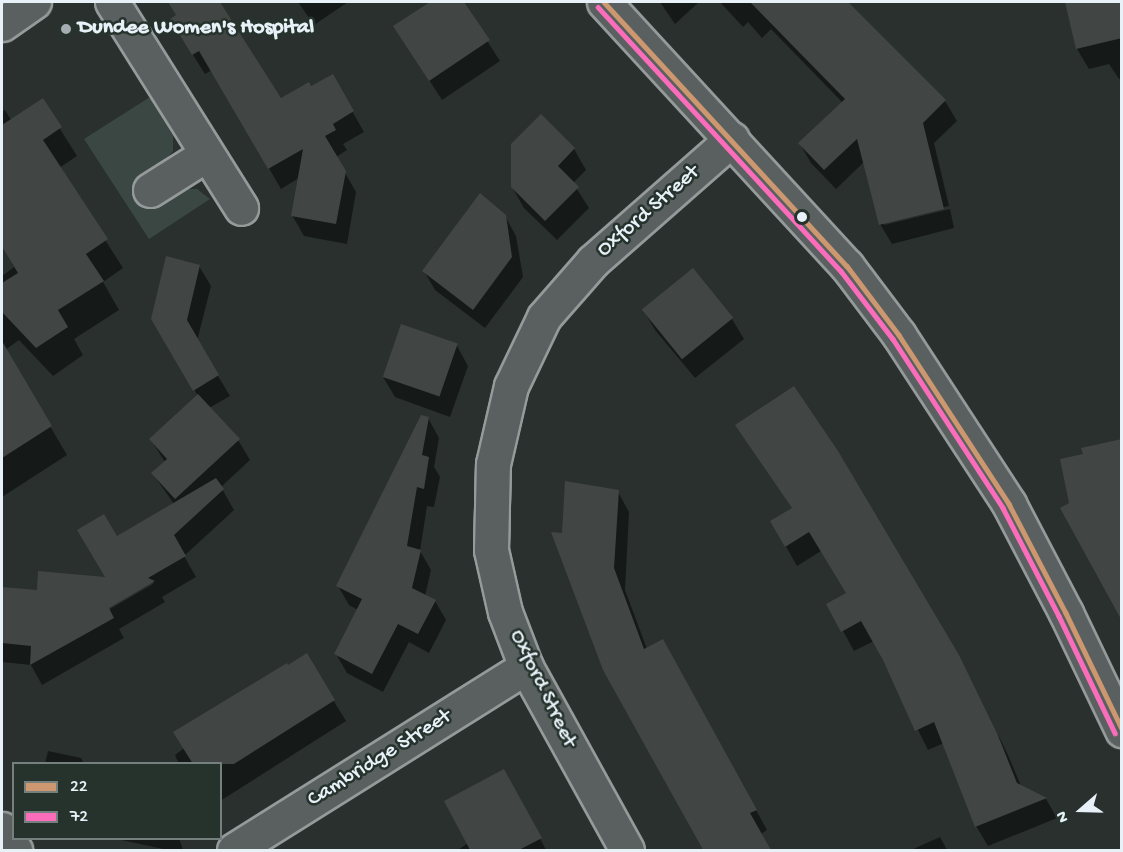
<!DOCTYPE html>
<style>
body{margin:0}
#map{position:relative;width:1123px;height:852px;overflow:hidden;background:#29302d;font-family:"Gochi Hand",sans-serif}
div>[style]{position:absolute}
.green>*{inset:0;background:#3b4743}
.shadow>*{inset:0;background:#0007}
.building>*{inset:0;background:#414644;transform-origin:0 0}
.roads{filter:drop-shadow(2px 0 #959a9a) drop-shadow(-2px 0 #959a9a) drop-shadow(0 2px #959a9a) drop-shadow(0 -2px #959a9a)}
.minor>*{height:33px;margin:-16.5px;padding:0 16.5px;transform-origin:16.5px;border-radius:16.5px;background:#5a6060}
.bus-1>*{height:4.5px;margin:-2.25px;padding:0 2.25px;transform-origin:2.25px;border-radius:2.25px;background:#cd976f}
.bus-2>*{height:4.5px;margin:-2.25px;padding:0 2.25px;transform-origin:2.25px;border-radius:2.25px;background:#fb6dba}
.dots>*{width:16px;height:16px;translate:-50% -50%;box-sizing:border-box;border:3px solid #26332d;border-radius:50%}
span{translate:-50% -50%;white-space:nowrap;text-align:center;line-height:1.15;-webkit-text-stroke:5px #26332d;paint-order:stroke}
.poi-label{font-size:22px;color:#e8f1f8;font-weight:700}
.left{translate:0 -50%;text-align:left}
.street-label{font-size:22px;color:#e8f1f8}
.frame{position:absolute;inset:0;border:3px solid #e8f1f8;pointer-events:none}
.legend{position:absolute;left:12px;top:762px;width:210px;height:78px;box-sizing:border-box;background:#26332d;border:2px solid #747f7e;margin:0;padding:8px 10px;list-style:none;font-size:18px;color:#e8f1f8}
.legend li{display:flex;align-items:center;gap:12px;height:30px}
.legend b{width:30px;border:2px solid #747f7e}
.north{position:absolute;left:1051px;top:780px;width:60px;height:60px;-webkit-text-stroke:4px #26332d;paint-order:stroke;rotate:250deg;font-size:16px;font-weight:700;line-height:24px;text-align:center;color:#e8f1f8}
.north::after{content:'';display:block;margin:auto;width:21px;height:27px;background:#e8f1f8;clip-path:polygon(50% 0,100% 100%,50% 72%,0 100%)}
</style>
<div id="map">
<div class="green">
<div style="clip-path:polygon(150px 97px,173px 136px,173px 151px,164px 162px,140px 179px,157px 206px,184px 189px,197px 189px,210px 199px,149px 239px,84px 139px)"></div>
</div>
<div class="shadow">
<div style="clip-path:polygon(175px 2px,218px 2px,281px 100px,332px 76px,364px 132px,343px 144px,347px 150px,336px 157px,356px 192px,347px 244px,304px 236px,292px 215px,299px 178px,281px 189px,212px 70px,205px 74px,183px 39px,178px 16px,171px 4px)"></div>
<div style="clip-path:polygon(298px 2px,348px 2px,314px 25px)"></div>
<div style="clip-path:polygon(433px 2px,462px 2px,500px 61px,442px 100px,395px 27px)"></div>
<div style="clip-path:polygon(660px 2px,699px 2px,675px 24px)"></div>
<div style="clip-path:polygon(720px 2px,847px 2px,945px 101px,957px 121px,934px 143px,949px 206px,884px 222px,884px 225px,950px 209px,954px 228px,892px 244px,880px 224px,864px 162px,836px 189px,811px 163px,800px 144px,843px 103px,771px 29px,762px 38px,748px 22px,743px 27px)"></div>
<div style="clip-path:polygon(1066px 2px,1122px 2px,1122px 79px,1119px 79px,1109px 64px,1089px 69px,1077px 49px)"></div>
<div style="clip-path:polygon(42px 100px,77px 156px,59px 168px,123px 268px,103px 282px,119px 310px,74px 339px,83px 355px,53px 376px,19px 340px,5px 350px,67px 455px,2px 497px,2px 276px,14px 267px,2px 247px,2px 112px,5px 110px,11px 120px)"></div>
<div style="clip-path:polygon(541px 116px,574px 149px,586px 170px,573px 183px,589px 208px,557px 240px,524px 208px,512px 187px)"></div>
<div style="clip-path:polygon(505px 216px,516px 236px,523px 277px,485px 328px,435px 290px,424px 271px)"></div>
<div style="clip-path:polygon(evenodd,199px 266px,211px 286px,197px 341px,230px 396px,209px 408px,238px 440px,250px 460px,221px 487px,234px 510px,184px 556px,196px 577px,162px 597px,165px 602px,119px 629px,124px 638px,42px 685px,31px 665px,2px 662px,2px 589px,38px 592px,108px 579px,116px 538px,174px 504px,153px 474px,165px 462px,151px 440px,198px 396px,152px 319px,199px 266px,153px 581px,153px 584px,103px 613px,102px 611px,153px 581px)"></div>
<div style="clip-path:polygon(643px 309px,732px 319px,744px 339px,695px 378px,655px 330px)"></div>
<div style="clip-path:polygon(457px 346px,468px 366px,450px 417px,395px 397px,383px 377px)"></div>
<div style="clip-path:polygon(428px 418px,439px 438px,434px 467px,440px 477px,434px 507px,427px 506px,420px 551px,431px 570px,425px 596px,435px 601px,446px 620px,429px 653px,409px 642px,383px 692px,347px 673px,336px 654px,358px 610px,349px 605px,338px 586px)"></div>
<div style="clip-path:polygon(737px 425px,970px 678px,1008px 755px,1021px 786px,1046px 799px,1057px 818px,988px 846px,976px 826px,944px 743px,928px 750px,874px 641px,854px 651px,843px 631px,829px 605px,848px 594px,821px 551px,797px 566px,772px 522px,793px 509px)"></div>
<div style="clip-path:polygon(618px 492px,629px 512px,625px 590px,647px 649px,674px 661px,767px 830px,761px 834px,770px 850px,703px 850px,604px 669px,563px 534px)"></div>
<div style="clip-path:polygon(306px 656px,346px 721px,220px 801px,220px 764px,179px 764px,175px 755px)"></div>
<div style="clip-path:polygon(48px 751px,81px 758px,84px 764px,45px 764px)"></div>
<div style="clip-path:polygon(515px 791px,546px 850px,458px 850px,468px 843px)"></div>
<div style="clip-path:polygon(940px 837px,947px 850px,911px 850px)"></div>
<div style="clip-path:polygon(112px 838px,179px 838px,183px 850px,168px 850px)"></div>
</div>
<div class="building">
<div style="clip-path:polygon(168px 2px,220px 2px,281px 98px,309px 82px,311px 86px,333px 74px,354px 111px,333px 124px,336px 130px,325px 136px,346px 171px,336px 224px,291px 216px,303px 149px,268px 169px,199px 51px,192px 55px,170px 19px,176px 15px)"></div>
<div style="clip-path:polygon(430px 2px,464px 2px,490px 40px,429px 81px,393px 26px)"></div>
<div style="clip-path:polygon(750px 2px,848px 2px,946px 100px,923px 123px,944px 209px,879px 225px,857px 139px,824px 170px,798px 143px,845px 99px)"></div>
<div style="clip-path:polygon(1065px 2px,1122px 2px,1122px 38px,1076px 49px)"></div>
<div style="clip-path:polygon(43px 98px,62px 127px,43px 140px,108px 239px,86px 254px,104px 281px,58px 310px,68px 327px,36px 348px,2px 312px,2px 283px,18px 273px,2px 247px,2px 125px)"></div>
<div style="clip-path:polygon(541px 114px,575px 148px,558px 166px,579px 187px,545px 221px,511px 187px,511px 144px)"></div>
<div style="clip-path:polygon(480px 193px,506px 215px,512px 257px,473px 310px,422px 271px)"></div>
<div style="clip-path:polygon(166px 256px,200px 265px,187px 320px,219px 375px,193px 391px,151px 319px)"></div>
<div style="left:693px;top:268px;width:64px;height:66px;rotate:51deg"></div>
<div style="left:401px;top:324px;width:60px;height:56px;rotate:19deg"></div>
<div style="clip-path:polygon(2px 341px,52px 426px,2px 458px)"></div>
<div style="clip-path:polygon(794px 386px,838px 451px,959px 655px,997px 733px,1017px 783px,1047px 798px,975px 827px,934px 722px,915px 731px,883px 660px,861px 621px,841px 632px,826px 604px,846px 593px,809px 532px,785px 547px,770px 521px,792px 508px,735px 425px)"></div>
<div style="clip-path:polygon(198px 394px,240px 439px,175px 499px,151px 473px,167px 459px,149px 439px)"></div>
<div style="clip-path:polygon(421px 415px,429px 417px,422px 455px,429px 457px,424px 489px,417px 487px,407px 546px,421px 550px,412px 588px,436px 600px,418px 634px,398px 624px,372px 674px,334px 654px,362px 599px,336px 586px)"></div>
<div style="clip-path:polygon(1122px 439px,1122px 621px,1060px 508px,1069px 503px,1060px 459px,1083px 454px,1081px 448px)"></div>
<div style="clip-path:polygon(216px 478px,224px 489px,174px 535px,186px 556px,148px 578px,155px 581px,109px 608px,114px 618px,30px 665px,31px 646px,2px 643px,2px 587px,37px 590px,38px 571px,105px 577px,77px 530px,104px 514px,117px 536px)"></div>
<div style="clip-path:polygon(565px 481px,619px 490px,614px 568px,644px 649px,663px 639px,757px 810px,750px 813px,771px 850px,703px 850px,603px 670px,551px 532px,562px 533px)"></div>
<div style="clip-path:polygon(307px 653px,335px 700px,234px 764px,193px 764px,173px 732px,287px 663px,288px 665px)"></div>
<div style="clip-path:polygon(504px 769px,542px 838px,519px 850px,470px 850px,444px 801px)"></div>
</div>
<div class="roads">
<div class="minor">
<div style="left:112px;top:2px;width:243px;rotate:57.9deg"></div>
<div style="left:604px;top:2px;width:359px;rotate:47.4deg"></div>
<div style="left:847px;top:266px;width:86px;rotate:53deg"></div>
<div style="left:899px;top:335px;width:202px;rotate:56.9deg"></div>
<div style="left:1009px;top:504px;width:123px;rotate:62.4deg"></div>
<div style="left:1066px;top:613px;width:130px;rotate:64.4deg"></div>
<div style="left:2px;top:24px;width:39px;rotate:-35deg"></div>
<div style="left:150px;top:190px;width:67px;rotate:-32.3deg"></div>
<div style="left:2px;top:829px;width:25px;rotate:58deg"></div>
<div style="left:234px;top:850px;width:345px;rotate:-32.1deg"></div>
<div style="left:627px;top:850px;width:209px;rotate:-118.9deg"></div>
<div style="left:526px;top:667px;width:59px;rotate:-110.9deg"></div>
<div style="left:505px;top:612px;width:64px;rotate:-102.7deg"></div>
<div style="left:491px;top:550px;width:86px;rotate:-88.7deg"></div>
<div style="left:493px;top:464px;width:80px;rotate:-77deg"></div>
<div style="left:511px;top:386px;width:76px;rotate:-64.4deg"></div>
<div style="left:544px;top:317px;width:74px;rotate:-48.8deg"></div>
<div style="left:593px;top:261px;width:185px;rotate:-41.3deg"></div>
</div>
</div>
<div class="bus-1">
<div style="left:604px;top:2px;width:359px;rotate:47.4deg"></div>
<div style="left:847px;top:266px;width:86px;rotate:53deg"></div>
<div style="left:899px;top:335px;width:202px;rotate:56.9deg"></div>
<div style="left:1009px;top:504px;width:123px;rotate:62.4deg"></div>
<div style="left:1066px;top:613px;width:129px;rotate:64.2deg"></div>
</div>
<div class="bus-2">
<div style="left:598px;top:7px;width:359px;rotate:47.4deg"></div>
<div style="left:841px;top:271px;width:86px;rotate:52.6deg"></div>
<div style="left:893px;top:339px;width:202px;rotate:56.9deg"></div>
<div style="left:1003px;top:508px;width:122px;rotate:62.6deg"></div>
<div style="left:1059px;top:616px;width:130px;rotate:64.4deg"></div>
</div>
<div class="dots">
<div style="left:66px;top:29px;background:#a5adb1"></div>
<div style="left:802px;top:217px;background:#e8f1f8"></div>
</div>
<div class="poi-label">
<span class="left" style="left:78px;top:29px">Dundee Women's Hospital</span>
</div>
<div class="street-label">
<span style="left:649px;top:212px;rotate:-41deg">Oxford Street</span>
<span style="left:542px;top:689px;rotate:64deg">Oxford Street</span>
<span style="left:380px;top:759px;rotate:-32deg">Cambridge Street</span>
</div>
<div class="frame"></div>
<ul class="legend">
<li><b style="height:8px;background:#cd976f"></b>22</li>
<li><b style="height:8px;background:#fb6dba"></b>72</li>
</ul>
<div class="north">N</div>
</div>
